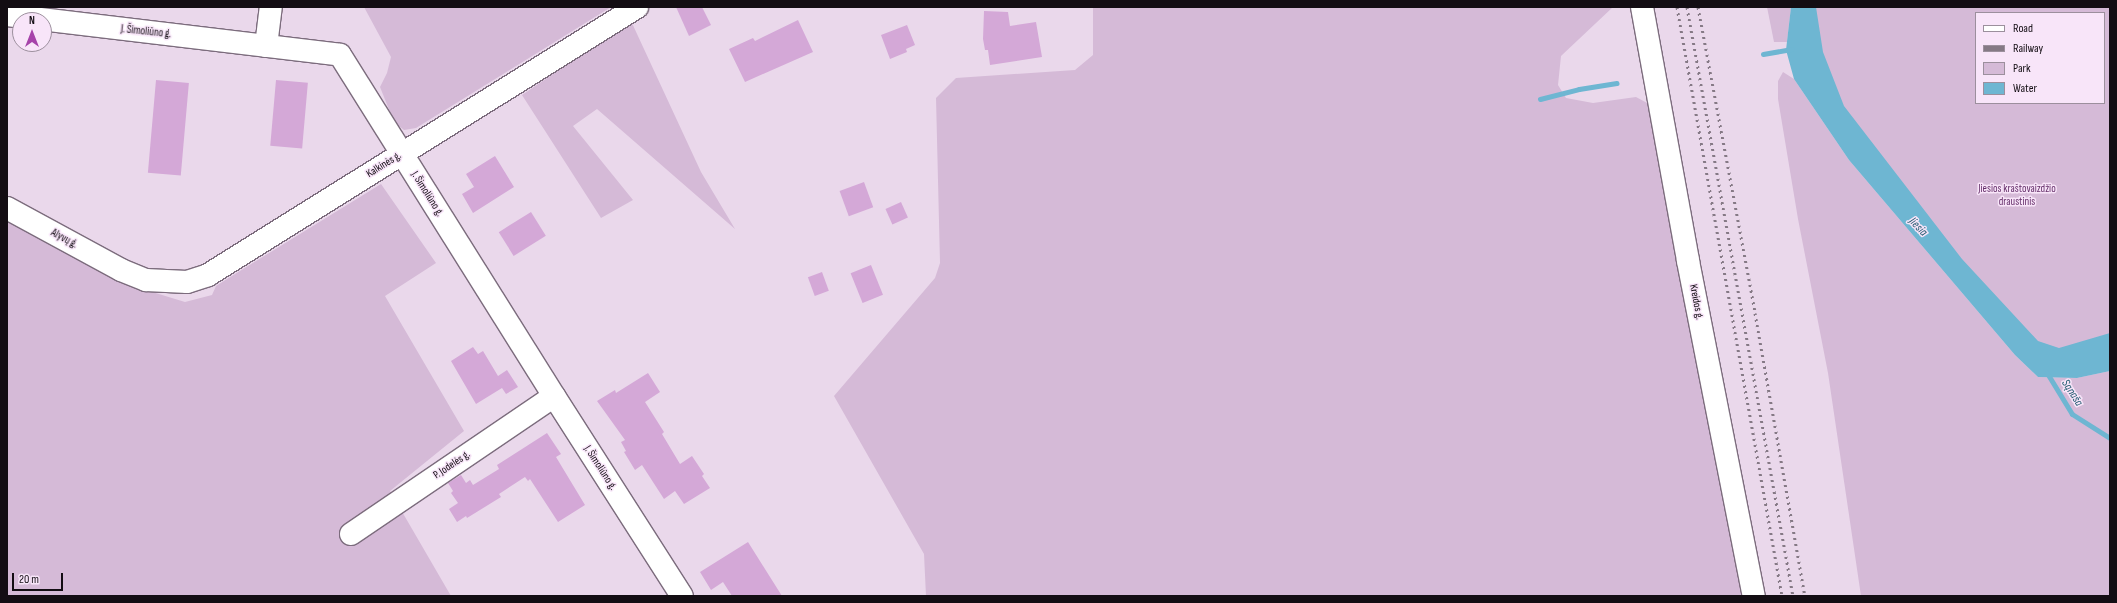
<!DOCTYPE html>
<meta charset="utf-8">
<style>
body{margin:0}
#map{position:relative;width:2117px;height:603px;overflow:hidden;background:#ead8eb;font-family:"Sofia Sans Condensed",sans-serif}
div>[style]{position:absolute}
.green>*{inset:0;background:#d5bad7}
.water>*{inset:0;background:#6eb6d2}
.stream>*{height:5px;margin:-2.5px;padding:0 2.5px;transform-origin:2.5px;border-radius:2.5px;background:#6eb6d2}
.building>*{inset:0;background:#d4a8d7;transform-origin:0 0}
.roads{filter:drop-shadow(1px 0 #7c6c7d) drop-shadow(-1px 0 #7c6c7d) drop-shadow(0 1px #7c6c7d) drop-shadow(0 -1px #7c6c7d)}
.minor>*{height:22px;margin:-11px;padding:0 11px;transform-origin:11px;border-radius:11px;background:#fff}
.major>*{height:22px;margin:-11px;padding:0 11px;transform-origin:11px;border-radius:11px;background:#fff}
.rail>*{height:3px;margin-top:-1.5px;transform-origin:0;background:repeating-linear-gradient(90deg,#857985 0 2px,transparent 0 6px)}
span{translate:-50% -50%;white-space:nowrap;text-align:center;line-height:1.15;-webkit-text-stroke:3px #f8e5f9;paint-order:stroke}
.street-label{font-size:11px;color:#130d13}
.park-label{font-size:11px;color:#652f6a}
.water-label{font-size:12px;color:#225b70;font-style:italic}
.frame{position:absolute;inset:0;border:8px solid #130d13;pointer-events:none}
.legend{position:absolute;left:1975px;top:12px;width:130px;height:92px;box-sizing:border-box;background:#f8e5f9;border:1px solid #9c8f9d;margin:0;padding:5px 7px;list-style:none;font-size:12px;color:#130d13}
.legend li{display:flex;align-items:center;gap:8px;height:20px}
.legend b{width:20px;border:1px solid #9c8f9d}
.north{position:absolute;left:12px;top:12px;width:40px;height:40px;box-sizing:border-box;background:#f8e5f9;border:1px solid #9c8f9d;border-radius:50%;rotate:0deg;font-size:11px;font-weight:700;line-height:16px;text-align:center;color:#130d13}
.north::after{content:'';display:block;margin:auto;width:14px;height:18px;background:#a643aa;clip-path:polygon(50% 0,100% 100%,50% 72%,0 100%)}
.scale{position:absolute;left:12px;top:573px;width:51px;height:18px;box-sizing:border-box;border:2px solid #130d13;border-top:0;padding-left:5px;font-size:12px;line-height:14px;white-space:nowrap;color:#130d13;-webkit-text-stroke:3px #f8e5f9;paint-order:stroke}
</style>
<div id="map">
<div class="green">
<div style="clip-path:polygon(364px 7px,611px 7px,416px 128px,404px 130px,394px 122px,380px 87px,387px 73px,391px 57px)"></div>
<div style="clip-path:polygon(1093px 7px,1613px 7px,1561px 56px,1558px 85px,1566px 98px,1593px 103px,1636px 97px,1649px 104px,1747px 596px,926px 596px,924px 554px,834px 396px,935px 278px,940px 263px,936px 98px,956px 78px,1075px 70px,1093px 55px)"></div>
<div style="clip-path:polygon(1767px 7px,1791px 7px,1787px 42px,1774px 42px)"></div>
<div style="clip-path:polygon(evenodd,1806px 7px,2110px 7px,2110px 361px,2044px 366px,1815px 89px,1806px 7px,1976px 13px,2104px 13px,2104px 103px,1976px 103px,1976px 13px)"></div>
<div style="clip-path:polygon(631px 21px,701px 172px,735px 229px,597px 109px,573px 126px,633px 200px,601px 218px,522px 95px)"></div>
<div style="clip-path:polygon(1783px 72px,1794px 79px,1849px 160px,2015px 355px,2038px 377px,2077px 378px,2110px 371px,2110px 596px,1861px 596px,1828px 373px,1798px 219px,1778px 99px,1778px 81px)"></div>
<div style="clip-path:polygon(381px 184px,436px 263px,385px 296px,464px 431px,390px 491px,451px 596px,7px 596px,7px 217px,126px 284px,185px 302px,212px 295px,216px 286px,227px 279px)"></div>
</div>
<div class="water">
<div style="clip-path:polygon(1791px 7px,1816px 7px,1823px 52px,1844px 106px,1962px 259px,2038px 341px,2059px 348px,2110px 333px,2110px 371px,2077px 378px,2038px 377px,2015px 355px,1849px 160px,1794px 79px,1786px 50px)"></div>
</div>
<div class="stream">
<div style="left:1763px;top:54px;width:29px;rotate:-10deg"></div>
<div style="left:1540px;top:99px;width:40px;rotate:-14.4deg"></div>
<div style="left:1579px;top:89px;width:38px;rotate:-9deg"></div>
<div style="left:2047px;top:373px;width:48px;rotate:58.6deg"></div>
<div style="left:2072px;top:414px;width:45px;rotate:32.3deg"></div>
</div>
<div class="building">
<div style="clip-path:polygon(676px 7px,702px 7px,711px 25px,689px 36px)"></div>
<div style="clip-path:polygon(984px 11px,1008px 12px,1010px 26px,1036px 22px,1042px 57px,990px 65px,988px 50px,985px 50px,983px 39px)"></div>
<div style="clip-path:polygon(798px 20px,813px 52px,745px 82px,729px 49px,753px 38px,755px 41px)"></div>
<div style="clip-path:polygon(907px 25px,915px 45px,906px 49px,907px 52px,890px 59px,881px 35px)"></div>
<div style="left:156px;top:80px;width:33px;height:93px;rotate:5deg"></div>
<div style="left:276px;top:80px;width:32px;height:66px;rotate:5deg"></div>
<div style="clip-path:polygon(495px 156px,514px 187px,473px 213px,462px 194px,474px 187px,466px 174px)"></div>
<div style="left:864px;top:182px;width:27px;height:26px;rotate:70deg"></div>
<div style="left:901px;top:202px;width:17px;height:17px;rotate:66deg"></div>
<div style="left:531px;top:212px;width:28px;height:38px;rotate:58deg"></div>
<div style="left:871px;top:265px;width:32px;height:22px;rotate:68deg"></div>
<div style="left:822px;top:272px;width:20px;height:15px;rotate:70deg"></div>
<div style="clip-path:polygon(473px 347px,478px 354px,483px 351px,498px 376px,507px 370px,518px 387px,506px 394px,502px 388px,476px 404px,451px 361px)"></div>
<div style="clip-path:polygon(648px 373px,660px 392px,645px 402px,664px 432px,662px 434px,680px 464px,692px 456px,704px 474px,702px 476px,710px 488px,684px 504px,675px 491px,664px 499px,642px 465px,635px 470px,624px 452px,626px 451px,621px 442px,625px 440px,597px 401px,615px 390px,616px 393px)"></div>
<div style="clip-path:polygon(547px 433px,561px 454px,556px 457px,585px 505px,558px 522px,530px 479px,528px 481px,525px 477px,499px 494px,501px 497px,467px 518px,466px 516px,457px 522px,449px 509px,458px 503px,451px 493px,453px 491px,448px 483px,461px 475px,466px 483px,470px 480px,473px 485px,499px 469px,497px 465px)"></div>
<div style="clip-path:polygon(748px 542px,782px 596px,732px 596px,723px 582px,711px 590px,700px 572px)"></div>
</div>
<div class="roads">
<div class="minor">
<div style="left:1642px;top:7px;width:258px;rotate:79.7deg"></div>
<div style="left:1688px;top:261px;width:341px;rotate:78.9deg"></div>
<div style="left:7px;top:15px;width:335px;rotate:6.8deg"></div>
<div style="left:340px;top:55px;width:403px;rotate:57.9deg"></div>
<div style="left:554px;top:396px;width:237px;rotate:57.4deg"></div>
<div style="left:266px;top:46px;width:39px;rotate:-83deg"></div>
<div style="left:351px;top:534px;width:245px;rotate:-34.2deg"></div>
</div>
<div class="major">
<div style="left:7px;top:208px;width:130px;rotate:28.5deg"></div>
<div style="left:121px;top:270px;width:27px;rotate:22deg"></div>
<div style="left:146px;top:280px;width:41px;rotate:2.8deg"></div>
<div style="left:187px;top:282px;width:22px;rotate:-18deg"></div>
<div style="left:208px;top:275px;width:506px;rotate:-31.99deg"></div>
</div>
</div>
<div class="rail">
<div style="left:1677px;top:7px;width:598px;rotate:79.89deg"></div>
<div style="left:1687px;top:7px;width:598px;rotate:79.8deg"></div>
<div style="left:1698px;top:7px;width:311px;rotate:79.4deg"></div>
<div style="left:1755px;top:313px;width:287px;rotate:80deg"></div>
</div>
<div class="street-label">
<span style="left:146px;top:32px;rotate:6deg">J. Šimoliūno g.</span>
<span style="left:384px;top:165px;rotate:-32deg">Kalkinės g.</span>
<span style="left:427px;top:194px;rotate:58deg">J. Šimoliūno g.</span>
<span style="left:64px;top:239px;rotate:28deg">Alyvų g.</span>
<span style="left:1696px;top:302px;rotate:79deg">Kreidos g.</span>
<span style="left:452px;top:465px;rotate:-34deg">P. Jodelės g.</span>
<span style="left:600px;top:468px;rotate:57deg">J. Šimoliūno g.</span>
</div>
<div class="park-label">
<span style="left:2017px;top:196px">Jiesios kraštovaizdžio<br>draustinis</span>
</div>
<div class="water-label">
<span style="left:1918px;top:227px;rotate:47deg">Jiesia</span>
<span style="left:2072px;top:393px;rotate:57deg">Sąnaša</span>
</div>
<div class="frame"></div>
<ul class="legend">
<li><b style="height:5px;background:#fff"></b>Road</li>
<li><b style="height:5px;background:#857985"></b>Railway</li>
<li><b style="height:11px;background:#d5bad7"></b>Park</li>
<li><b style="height:11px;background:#6eb6d2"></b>Water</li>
</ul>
<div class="north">N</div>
<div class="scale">20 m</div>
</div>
